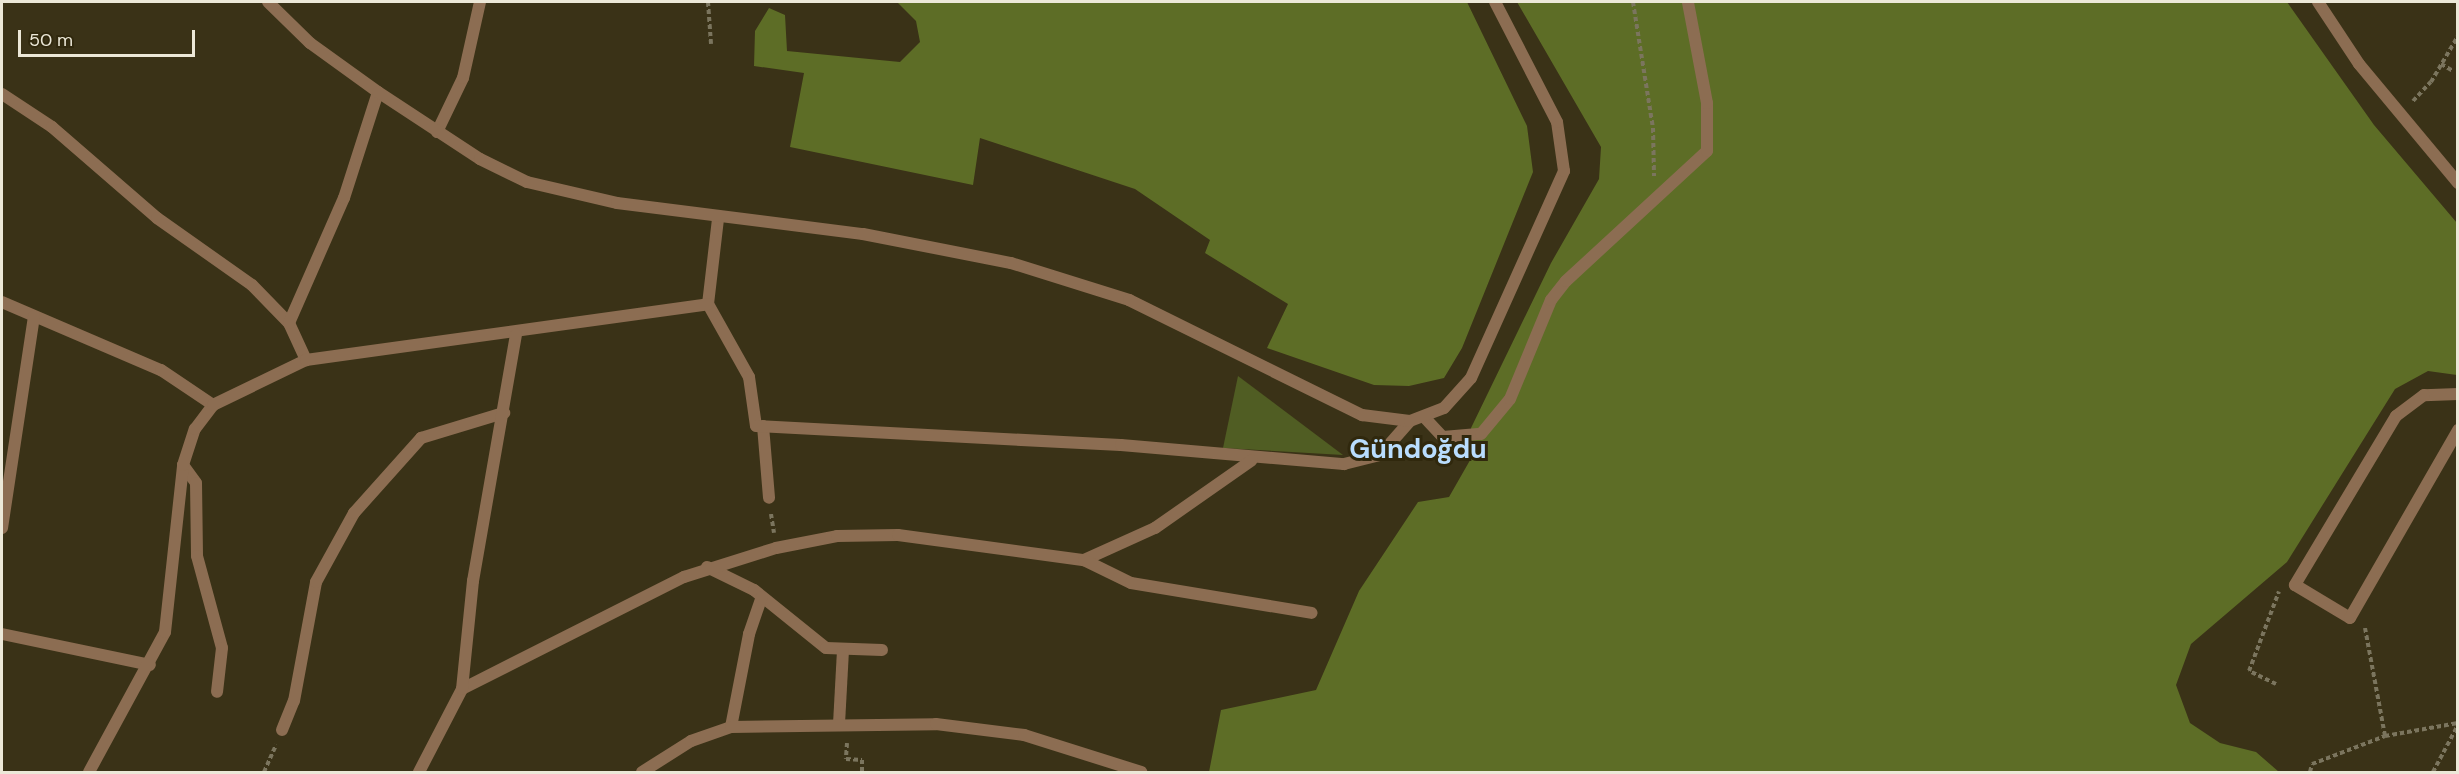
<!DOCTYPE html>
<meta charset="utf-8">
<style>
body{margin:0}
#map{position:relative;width:2459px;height:774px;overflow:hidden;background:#3a3217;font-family:"DM Sans",sans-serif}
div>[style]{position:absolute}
.green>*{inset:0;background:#505d23}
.forest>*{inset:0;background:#5d6d26}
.path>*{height:4px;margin-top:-2px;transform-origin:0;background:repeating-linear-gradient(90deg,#7b755e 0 4.5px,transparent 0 7.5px)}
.service>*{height:12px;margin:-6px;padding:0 6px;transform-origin:6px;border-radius:6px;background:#8c6d52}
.minor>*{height:12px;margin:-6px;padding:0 6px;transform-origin:6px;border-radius:6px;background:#8c6d52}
.tertiary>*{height:12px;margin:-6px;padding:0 6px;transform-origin:6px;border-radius:6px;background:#8c6d52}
span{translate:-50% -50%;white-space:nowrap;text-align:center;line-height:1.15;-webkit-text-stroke:6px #30280d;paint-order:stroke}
.district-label{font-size:27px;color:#b9ddfe;font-weight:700}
.frame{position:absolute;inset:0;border:3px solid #ece8d8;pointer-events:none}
.scale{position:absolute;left:18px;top:30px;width:177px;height:27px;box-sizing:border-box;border:3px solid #ece8d8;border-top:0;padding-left:8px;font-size:18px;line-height:21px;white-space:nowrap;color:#ece8d8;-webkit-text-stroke:4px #30280d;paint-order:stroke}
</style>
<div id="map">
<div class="green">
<div style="clip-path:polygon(1238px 376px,1343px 455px,1223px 448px)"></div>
</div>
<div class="forest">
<div style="clip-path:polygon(897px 2px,1467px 2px,1527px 126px,1533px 172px,1462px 348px,1444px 378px,1409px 386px,1374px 385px,1267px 348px,1288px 304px,1205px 253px,1210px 240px,1135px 189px,980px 138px,973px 185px,790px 147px,804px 73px,754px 66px,755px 31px,769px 8px,785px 15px,787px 51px,900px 62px,920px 42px,916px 21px)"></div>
<div style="clip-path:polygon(1517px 2px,2287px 2px,2374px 125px,2457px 223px,2457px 375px,2428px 371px,2395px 389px,2287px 562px,2191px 644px,2176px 685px,2190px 723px,2220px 743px,2256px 752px,2279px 772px,1209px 772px,1221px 710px,1316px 690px,1359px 591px,1418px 502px,1449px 497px,1473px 455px,1471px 428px,1551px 263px,1599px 179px,1601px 147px)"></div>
</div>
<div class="path">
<div style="left:708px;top:2px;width:42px;rotate:85.9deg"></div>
<div style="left:1633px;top:2px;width:128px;rotate:81deg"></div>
<div style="left:1653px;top:128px;width:48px;rotate:88.8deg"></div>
<div style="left:2441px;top:64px;width:14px;rotate:30deg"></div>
<div style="left:2413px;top:101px;width:26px;rotate:-47deg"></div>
<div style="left:2431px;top:82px;width:53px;rotate:-59.6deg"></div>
<div style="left:771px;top:514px;width:19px;rotate:81deg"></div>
<div style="left:2365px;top:628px;width:110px;rotate:79.5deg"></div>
<div style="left:2276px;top:684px;width:30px;rotate:-154deg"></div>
<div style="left:2249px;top:671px;width:85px;rotate:-69.4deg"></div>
<div style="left:847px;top:743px;width:16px;rotate:94deg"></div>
<div style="left:846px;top:759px;width:16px;rotate:4deg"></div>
<div style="left:862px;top:760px;width:12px;rotate:90deg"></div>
<div style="left:264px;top:772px;width:30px;rotate:-66deg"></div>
<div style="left:2310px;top:772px;width:8px;rotate:-76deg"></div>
<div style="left:2312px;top:764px;width:78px;rotate:-21deg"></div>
<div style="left:2385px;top:736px;width:74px;rotate:-10.1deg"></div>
<div style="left:2433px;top:772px;width:53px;rotate:-62deg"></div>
</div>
<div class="service">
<div style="left:1425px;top:418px;width:26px;rotate:47deg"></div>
<div style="left:1443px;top:437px;width:38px;rotate:-5deg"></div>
<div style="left:1481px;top:434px;width:45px;rotate:-50.4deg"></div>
<div style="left:1510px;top:399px;width:107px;rotate:-67.5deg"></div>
<div style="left:1551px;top:300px;width:24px;rotate:-52deg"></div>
<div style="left:1566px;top:281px;width:192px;rotate:-42.7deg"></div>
<div style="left:1707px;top:151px;width:48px;rotate:-90deg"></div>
<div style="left:1707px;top:103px;width:103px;rotate:-100.7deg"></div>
<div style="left:763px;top:426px;width:72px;rotate:85.2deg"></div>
<div style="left:183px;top:465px;width:22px;rotate:54deg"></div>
<div style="left:196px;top:483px;width:73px;rotate:89.2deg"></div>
<div style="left:197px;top:556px;width:95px;rotate:74.8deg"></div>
<div style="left:222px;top:648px;width:44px;rotate:96.5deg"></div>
<div style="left:707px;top:567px;width:52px;rotate:26.1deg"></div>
<div style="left:754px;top:590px;width:92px;rotate:38.9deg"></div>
<div style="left:826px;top:648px;width:56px;rotate:2deg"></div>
<div style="left:839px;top:724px;width:73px;rotate:-86.9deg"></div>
<div style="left:731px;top:727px;width:95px;rotate:-79deg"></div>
<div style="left:749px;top:634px;width:39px;rotate:-71deg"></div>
</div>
<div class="minor">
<div style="left:2318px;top:2px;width:74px;rotate:56.5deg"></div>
<div style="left:2359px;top:64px;width:155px;rotate:50.2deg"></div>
<div style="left:2px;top:94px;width:60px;rotate:33.4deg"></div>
<div style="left:52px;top:127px;width:139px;rotate:40.9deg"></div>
<div style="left:157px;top:218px;width:116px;rotate:35.2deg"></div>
<div style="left:252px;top:285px;width:53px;rotate:45.8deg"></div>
<div style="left:289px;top:323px;width:41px;rotate:65.3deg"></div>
<div style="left:437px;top:132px;width:60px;rotate:-64.3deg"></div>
<div style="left:463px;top:78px;width:78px;rotate:-77.4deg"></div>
<div style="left:718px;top:219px;width:86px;rotate:96.7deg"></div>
<div style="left:708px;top:304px;width:84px;rotate:60.7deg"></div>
<div style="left:749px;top:377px;width:49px;rotate:81.9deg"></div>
<div style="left:756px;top:426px;width:365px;rotate:3deg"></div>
<div style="left:1121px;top:445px;width:224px;rotate:4.9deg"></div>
<div style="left:1344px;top:464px;width:37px;rotate:-14deg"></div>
<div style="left:1380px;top:455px;width:45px;rotate:-48.6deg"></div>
<div style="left:2px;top:302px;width:173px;rotate:23.2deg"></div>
<div style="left:161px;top:370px;width:63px;rotate:33.9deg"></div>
<div style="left:289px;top:323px;width:137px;rotate:-66.3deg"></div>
<div style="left:344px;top:198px;width:111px;rotate:-72.2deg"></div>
<div style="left:2458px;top:394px;width:34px;rotate:178deg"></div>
<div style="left:2424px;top:395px;width:35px;rotate:143deg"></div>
<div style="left:2396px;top:416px;width:197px;rotate:120.9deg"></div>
<div style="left:2295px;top:585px;width:64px;rotate:31deg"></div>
<div style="left:2350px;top:618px;width:217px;rotate:-60.1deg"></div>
<div style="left:2px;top:528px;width:214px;rotate:-81.4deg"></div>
<div style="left:1084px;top:560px;width:78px;rotate:-24.3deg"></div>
<div style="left:1155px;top:528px;width:118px;rotate:-35deg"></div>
<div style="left:2px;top:634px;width:151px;rotate:11.8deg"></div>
<div style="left:462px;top:689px;width:249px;rotate:-26.8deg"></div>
<div style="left:684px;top:577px;width:96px;rotate:-17.5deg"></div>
<div style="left:776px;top:548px;width:62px;rotate:-11.1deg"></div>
<div style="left:837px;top:536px;width:61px;rotate:-0.9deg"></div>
<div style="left:898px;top:535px;width:188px;rotate:7.7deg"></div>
<div style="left:1084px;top:560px;width:52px;rotate:26.1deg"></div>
<div style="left:1131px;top:583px;width:183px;rotate:9.4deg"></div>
<div style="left:282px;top:730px;width:31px;rotate:-68deg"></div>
<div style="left:294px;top:701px;width:121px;rotate:-79.5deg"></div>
<div style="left:316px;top:582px;width:79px;rotate:-61.2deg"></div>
<div style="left:354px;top:513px;width:101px;rotate:-48.2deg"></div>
<div style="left:421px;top:438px;width:87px;rotate:-16.8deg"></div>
<div style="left:89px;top:772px;width:159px;rotate:-61.5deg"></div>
<div style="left:165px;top:632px;width:168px;rotate:-83.8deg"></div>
<div style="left:183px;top:465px;width:38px;rotate:-72deg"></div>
<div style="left:195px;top:429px;width:30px;rotate:-53deg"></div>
<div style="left:213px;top:405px;width:103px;rotate:-25.8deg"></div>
<div style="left:306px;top:360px;width:406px;rotate:-7.9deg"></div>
<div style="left:419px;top:772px;width:93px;rotate:-62.6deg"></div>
<div style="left:462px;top:689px;width:109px;rotate:-84.2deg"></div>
<div style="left:473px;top:581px;width:250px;rotate:-80.1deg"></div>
<div style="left:642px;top:772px;width:58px;rotate:-32.3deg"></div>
<div style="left:691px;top:741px;width:42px;rotate:-19.3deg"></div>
<div style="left:731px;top:727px;width:205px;rotate:-0.8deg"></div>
<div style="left:936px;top:724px;width:89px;rotate:7.1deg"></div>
<div style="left:1024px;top:735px;width:123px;rotate:17.5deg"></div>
</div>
<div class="tertiary">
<div style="left:268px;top:2px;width:59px;rotate:44.3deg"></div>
<div style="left:310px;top:43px;width:84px;rotate:35.8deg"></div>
<div style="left:378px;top:92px;width:122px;rotate:33.3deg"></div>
<div style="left:480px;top:159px;width:52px;rotate:26.1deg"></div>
<div style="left:527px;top:182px;width:92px;rotate:13.1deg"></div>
<div style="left:617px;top:203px;width:248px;rotate:7.2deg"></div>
<div style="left:863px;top:234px;width:151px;rotate:11.1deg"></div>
<div style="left:1011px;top:263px;width:124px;rotate:17.4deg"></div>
<div style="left:1129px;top:300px;width:260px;rotate:26.3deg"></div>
<div style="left:1362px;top:415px;width:48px;rotate:7.1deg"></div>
<div style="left:1410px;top:421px;width:36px;rotate:-21deg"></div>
<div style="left:1444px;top:408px;width:40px;rotate:-48deg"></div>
<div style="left:1471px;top:378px;width:227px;rotate:-65.8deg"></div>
<div style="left:1564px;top:171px;width:49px;rotate:-98.1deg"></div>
<div style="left:1557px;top:122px;width:135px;rotate:-117.3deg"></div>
</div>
<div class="district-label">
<span style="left:1418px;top:449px">Gündoğdu</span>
</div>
<div class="frame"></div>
<div class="scale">50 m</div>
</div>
